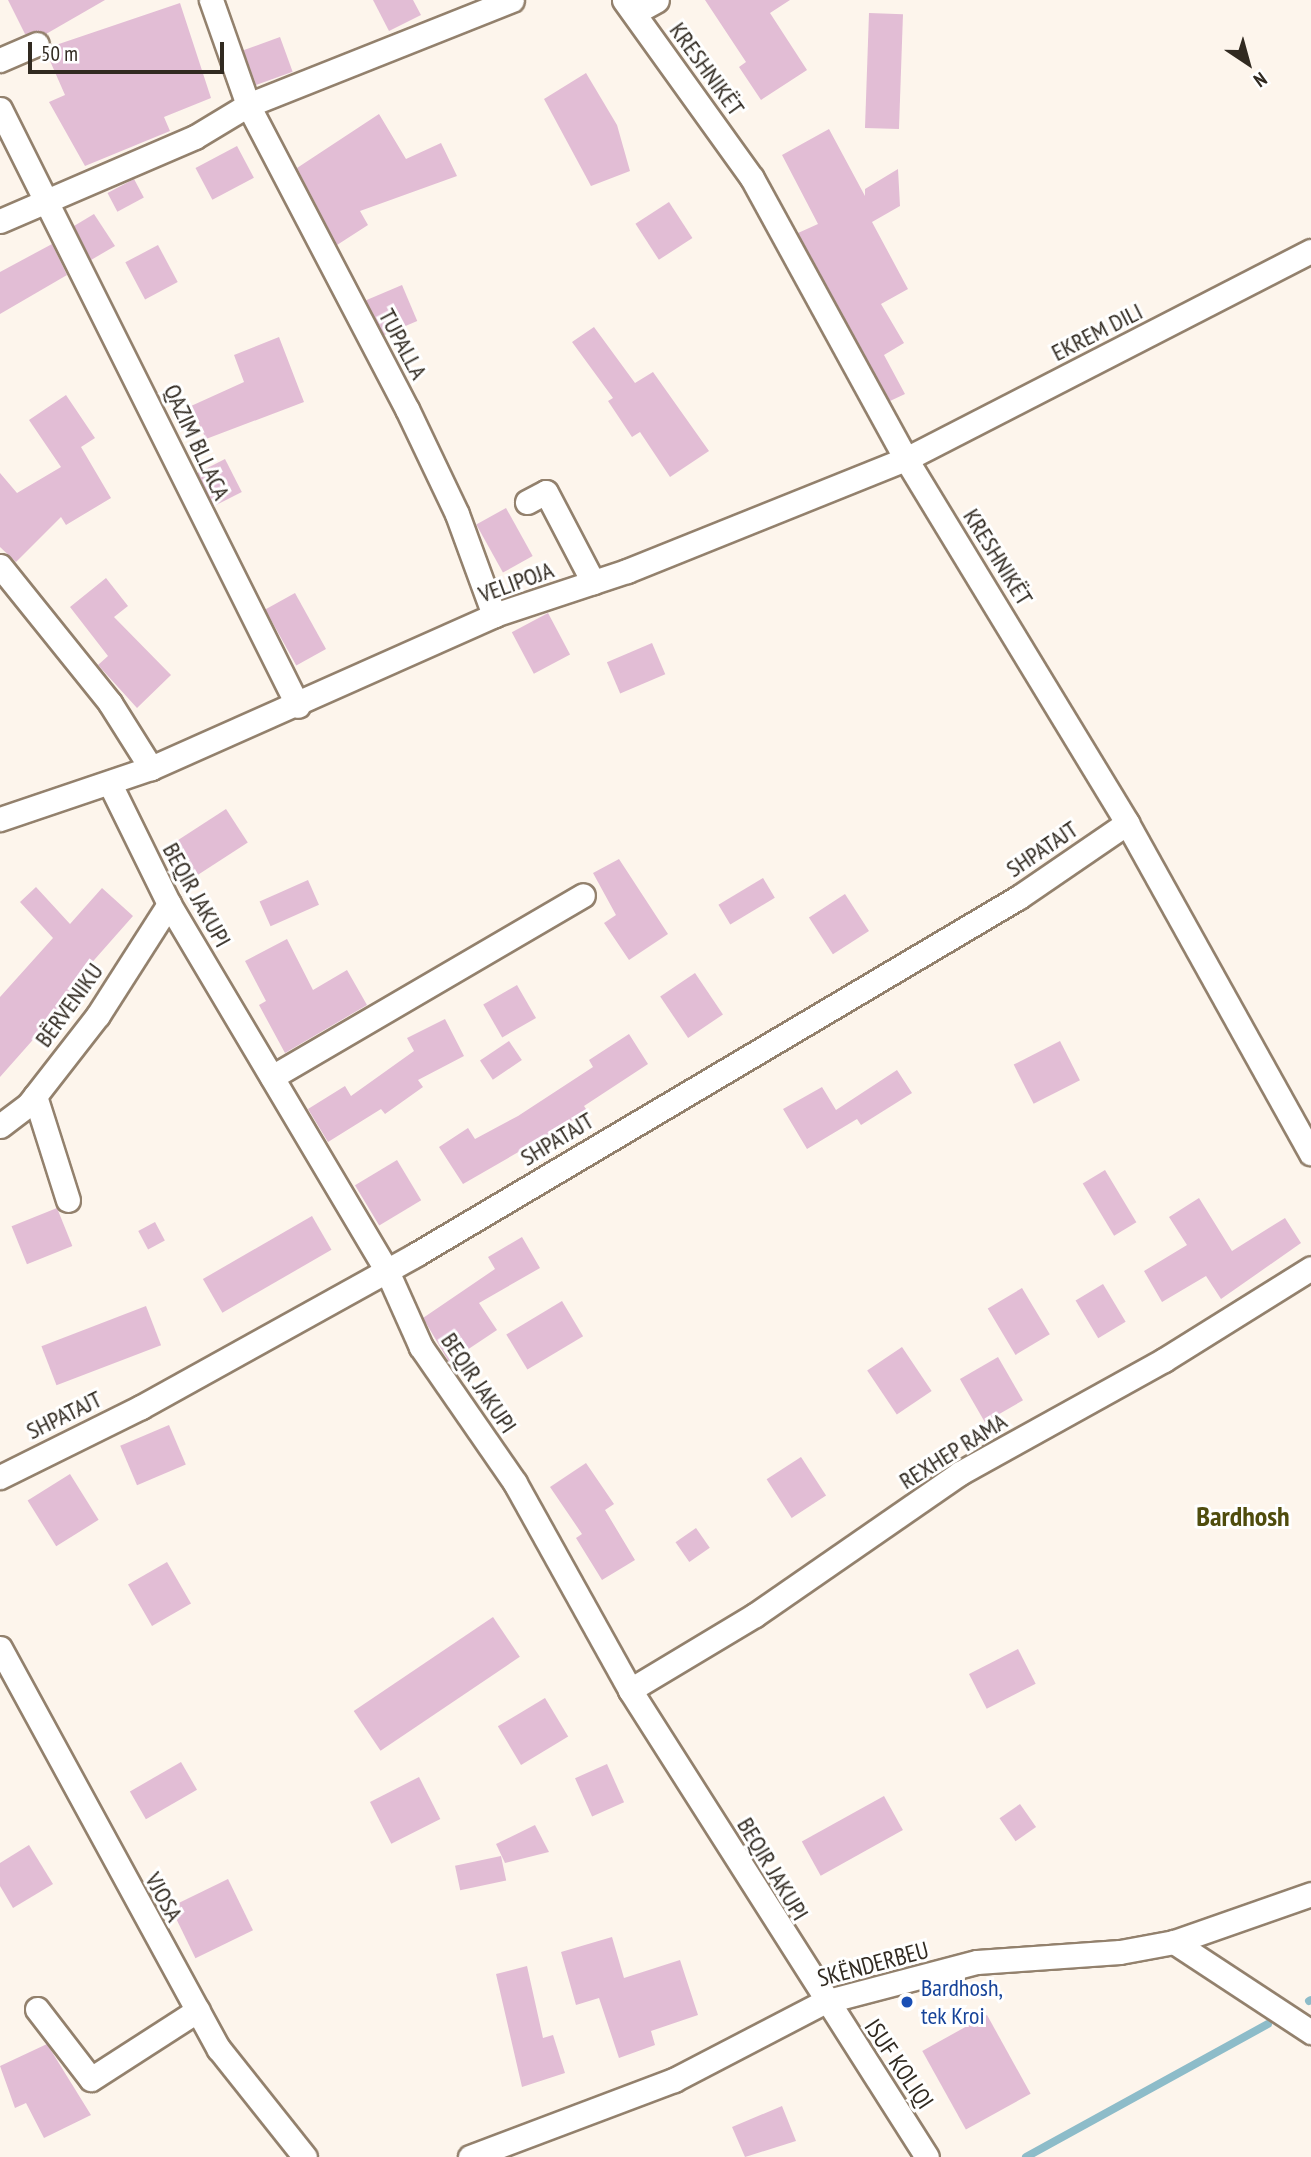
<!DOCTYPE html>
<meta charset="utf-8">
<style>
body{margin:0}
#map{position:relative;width:1311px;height:2157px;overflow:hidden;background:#fdf5ec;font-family:"PT Sans Narrow",sans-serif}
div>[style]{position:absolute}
.stream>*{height:8px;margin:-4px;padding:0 4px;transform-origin:4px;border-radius:4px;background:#8dbcc9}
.building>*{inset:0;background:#e2bdd5;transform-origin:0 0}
.roads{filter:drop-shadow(2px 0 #93816d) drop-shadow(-2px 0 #93816d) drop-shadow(0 2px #93816d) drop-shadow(0 -2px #93816d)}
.minor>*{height:23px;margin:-11.5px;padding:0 11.5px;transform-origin:11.5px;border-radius:11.5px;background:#fff}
.dots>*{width:19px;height:19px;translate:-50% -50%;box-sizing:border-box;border:4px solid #fff;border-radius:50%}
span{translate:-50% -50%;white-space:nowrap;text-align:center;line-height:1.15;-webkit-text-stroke:6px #fff;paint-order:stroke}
.street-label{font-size:24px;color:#312a21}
.transit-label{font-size:24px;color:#164399}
.left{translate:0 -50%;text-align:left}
.quarter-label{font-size:28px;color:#4f4c0d;font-weight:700}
.north{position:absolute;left:1213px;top:28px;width:70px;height:70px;-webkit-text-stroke:5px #fff;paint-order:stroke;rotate:144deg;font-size:19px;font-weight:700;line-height:28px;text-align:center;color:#312a21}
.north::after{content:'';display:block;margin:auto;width:24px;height:32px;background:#312a21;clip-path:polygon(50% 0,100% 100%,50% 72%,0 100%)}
.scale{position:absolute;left:28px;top:42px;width:196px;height:32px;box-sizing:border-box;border:4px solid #312a21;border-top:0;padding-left:9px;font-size:21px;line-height:24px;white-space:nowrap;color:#312a21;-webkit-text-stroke:5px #fff;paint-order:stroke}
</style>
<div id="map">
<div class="stream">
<div style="left:1309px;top:2001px;width:2px;rotate:-27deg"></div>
<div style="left:1026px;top:2157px;width:276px;rotate:-28.8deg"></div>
</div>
<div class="building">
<div style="clip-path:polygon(8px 0,105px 0,46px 34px,25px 34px)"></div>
<div style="clip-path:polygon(373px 0,413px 0,421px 15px,389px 31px)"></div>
<div style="clip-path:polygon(705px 0,790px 0,770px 13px,807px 70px,761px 100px,739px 67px,746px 62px)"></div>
<div style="clip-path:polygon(180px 3px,211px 98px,164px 117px,170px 131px,85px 166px,49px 102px,65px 95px,47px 54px,50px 47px)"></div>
<div style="left:869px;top:13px;width:34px;height:115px;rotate:2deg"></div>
<div style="left:280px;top:37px;width:37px;height:39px;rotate:70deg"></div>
<div style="clip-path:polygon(586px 73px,617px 125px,630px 171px,591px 186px,544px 99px)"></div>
<div style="clip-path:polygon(379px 114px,406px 159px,441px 143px,457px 176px,360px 211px,368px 225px,337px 245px,297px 168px)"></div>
<div style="clip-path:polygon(829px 129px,865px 196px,865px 189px,898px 169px,900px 206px,872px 222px,908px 289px,881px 304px,904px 343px,884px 355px,905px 394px,890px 401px,798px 233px,818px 224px,782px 155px)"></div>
<div style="left:237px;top:146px;width:36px;height:47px;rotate:62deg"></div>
<div style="left:134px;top:179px;width:21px;height:30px;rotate:62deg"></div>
<div style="left:669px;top:202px;width:43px;height:40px;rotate:57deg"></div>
<div style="clip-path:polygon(94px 214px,115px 246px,91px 260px,74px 226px)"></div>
<div style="clip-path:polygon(52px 244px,67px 275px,0 314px,0 272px)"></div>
<div style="left:158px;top:245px;width:42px;height:37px;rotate:62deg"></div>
<div style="left:402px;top:285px;width:39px;height:39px;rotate:67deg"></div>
<div style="clip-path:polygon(594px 327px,635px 383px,653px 372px,709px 451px,670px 477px,640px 432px,632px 437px,608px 401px,613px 398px,572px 342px)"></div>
<div style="clip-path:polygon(279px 337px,304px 402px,206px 439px,191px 406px,244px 382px,234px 355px)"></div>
<div style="clip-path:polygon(66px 395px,95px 438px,81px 447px,111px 498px,66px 525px,61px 517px,16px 562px,0 547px,0 473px,17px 493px,61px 467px,29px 420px)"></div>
<div style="left:225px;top:459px;width:37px;height:31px;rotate:63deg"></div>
<div style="left:506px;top:508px;width:55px;height:34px;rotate:61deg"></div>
<div style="clip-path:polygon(106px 578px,128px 606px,114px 617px,171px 675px,137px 708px,98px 665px,108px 656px,70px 607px)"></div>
<div style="left:295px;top:593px;width:64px;height:34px;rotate:61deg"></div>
<div style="left:548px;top:613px;width:47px;height:41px;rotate:62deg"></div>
<div style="left:652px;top:643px;width:34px;height:49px;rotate:67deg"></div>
<div style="left:226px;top:809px;width:40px;height:63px;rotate:57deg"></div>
<div style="clip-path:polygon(619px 859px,668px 934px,629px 960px,604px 923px,616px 915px,593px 873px)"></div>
<div style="left:763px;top:878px;width:23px;height:52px;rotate:59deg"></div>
<div style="left:308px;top:880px;width:27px;height:53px;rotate:66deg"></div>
<div style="clip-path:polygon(36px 887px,70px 924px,102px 888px,133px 916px,80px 976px,85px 981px,0 1077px,0 997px,53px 938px,20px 902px)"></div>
<div style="left:845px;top:894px;width:44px;height:43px;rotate:57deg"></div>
<div style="clip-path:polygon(287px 939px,313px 990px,347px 970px,367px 1005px,285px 1053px,259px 1005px,266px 1001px,245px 961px)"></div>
<div style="left:695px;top:973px;width:50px;height:42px;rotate:56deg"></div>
<div style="left:517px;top:985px;width:38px;height:39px;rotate:60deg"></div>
<div style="clip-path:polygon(445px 1019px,464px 1056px,418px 1080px,423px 1087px,385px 1114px,381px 1109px,328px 1142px,308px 1109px,345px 1086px,351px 1096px,414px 1051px,407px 1038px)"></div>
<div style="clip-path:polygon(629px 1034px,648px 1064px,584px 1106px,588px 1112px,463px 1184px,439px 1147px,468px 1128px,475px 1139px,518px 1116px,593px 1067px,589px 1060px)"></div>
<div style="left:509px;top:1041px;width:23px;height:35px;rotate:56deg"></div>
<div style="left:1060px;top:1041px;width:44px;height:52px;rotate:63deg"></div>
<div style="clip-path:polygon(897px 1070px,912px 1093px,861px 1125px,857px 1119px,807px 1149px,783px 1109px,822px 1087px,836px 1110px)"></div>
<div style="left:397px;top:1160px;width:47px;height:49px;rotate:59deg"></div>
<div style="left:1105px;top:1170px;width:61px;height:26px;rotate:59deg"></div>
<div style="clip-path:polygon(1199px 1198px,1232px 1251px,1285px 1218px,1301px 1243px,1221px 1299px,1206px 1276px,1162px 1302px,1144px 1271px,1187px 1245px,1169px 1217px)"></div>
<div style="left:57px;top:1208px;width:41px;height:49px;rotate:68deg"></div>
<div style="left:312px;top:1216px;width:39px;height:126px;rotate:60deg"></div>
<div style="left:155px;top:1222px;width:21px;height:19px;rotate:62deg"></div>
<div style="clip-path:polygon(522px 1237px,540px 1268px,479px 1303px,497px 1330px,449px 1362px,423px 1318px,495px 1269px,488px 1257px)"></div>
<div style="left:1103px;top:1284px;width:44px;height:32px;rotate:59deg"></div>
<div style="left:1022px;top:1288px;width:54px;height:40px;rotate:59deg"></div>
<div style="left:562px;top:1301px;width:41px;height:65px;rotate:59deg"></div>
<div style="left:146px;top:1306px;width:42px;height:112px;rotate:69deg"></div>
<div style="left:902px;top:1347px;width:53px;height:42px;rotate:56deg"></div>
<div style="left:998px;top:1357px;width:50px;height:44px;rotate:60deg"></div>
<div style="left:169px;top:1425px;width:43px;height:53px;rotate:67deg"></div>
<div style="left:801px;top:1457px;width:46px;height:41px;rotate:57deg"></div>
<div style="clip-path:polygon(586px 1463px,614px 1504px,605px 1510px,635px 1560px,602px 1580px,576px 1538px,582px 1534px,550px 1487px)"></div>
<div style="left:70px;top:1474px;width:54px;height:50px;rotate:58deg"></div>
<div style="left:696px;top:1528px;width:24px;height:25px;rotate:55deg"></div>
<div style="left:167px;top:1562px;width:48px;height:45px;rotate:60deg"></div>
<div style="left:493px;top:1617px;width:48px;height:168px;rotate:56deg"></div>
<div style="left:1018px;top:1649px;width:39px;height:55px;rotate:63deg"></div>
<div style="left:545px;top:1698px;width:45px;height:55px;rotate:59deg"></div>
<div style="left:181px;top:1762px;width:32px;height:59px;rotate:60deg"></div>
<div style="left:607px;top:1764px;width:42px;height:35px;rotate:66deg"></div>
<div style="left:419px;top:1777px;width:47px;height:55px;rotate:63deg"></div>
<div style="left:884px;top:1796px;width:39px;height:94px;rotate:61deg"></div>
<div style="left:1020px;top:1804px;width:28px;height:25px;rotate:55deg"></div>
<div style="clip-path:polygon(535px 1825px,549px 1852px,505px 1863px,496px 1844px)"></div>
<div style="clip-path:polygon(29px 1845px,53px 1884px,13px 1908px,0 1886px,0 1863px)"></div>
<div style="left:501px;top:1856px;width:25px;height:47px;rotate:78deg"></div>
<div style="left:228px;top:1879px;width:57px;height:64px;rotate:64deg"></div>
<div style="clip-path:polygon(612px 1937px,624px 1978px,680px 1960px,698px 2015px,651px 2031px,655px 2045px,619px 2058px,599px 1998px,576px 2005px,561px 1952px)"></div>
<div style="clip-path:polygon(527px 1966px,543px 2038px,553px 2035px,565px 2073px,522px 2087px,496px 1974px)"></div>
<div style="left:987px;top:2015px;width:90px;height:74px;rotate:61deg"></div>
<div style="clip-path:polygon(47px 2044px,91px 2115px,44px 2138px,26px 2103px,15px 2108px,0 2066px)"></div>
<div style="clip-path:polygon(782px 2106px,796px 2141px,745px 2157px,732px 2127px)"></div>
</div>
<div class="roads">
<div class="minor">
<div style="left:211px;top:0;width:111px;rotate:70.6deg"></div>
<div style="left:248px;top:105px;width:343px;rotate:62.4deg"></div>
<div style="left:407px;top:409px;width:116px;rotate:64.5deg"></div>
<div style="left:457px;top:514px;width:108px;rotate:69.9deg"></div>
<div style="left:624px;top:0;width:219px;rotate:54.3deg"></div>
<div style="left:752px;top:178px;width:320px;rotate:61.3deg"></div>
<div style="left:906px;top:459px;width:426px;rotate:58.7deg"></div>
<div style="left:1127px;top:823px;width:378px;rotate:60.9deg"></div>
<div style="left:634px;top:13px;width:26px;rotate:-29deg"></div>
<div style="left:0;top:60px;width:40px;rotate:-23.4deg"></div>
<div style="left:0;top:109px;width:667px;rotate:63.47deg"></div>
<div style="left:0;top:221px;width:212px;rotate:-23.3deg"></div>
<div style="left:195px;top:137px;width:62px;rotate:-31.1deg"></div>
<div style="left:248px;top:105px;width:284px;rotate:-21.7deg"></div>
<div style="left:527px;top:502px;width:21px;rotate:-28deg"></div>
<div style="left:546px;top:492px;width:102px;rotate:62.4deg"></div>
<div style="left:0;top:566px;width:176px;rotate:51.2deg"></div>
<div style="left:110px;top:703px;width:77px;rotate:57.8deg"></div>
<div style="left:110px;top:784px;width:134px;rotate:63.8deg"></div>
<div style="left:169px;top:904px;width:427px;rotate:59.3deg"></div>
<div style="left:387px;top:1271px;width:83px;rotate:65.9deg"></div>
<div style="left:421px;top:1347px;width:165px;rotate:55.3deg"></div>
<div style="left:515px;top:1483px;width:237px;rotate:60.9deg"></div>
<div style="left:630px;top:1690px;width:553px;rotate:57.54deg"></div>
<div style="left:0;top:819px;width:159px;rotate:-18.7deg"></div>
<div style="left:151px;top:768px;width:376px;rotate:-24deg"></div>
<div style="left:494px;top:615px;width:140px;rotate:-18.3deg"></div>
<div style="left:627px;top:571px;width:301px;rotate:-21.9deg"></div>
<div style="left:906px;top:459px;width:455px;rotate:-27.2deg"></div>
<div style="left:272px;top:1077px;width:360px;rotate:-30.3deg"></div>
<div style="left:35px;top:1096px;width:109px;rotate:72.4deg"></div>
<div style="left:0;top:1126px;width:35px;rotate:-37deg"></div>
<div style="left:28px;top:1105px;width:114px;rotate:-52.1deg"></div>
<div style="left:98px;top:1015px;width:132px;rotate:-57.4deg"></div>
<div style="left:0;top:1477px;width:157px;rotate:-26.4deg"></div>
<div style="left:141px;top:1407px;width:313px;rotate:-29deg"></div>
<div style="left:415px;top:1255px;width:702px;rotate:-30.66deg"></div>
<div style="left:1019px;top:897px;width:131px;rotate:-34.4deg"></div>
<div style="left:0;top:1648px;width:457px;rotate:61.4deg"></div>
<div style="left:219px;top:2049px;width:138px;rotate:51.5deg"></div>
<div style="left:630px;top:1690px;width:146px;rotate:-31deg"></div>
<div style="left:755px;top:1615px;width:249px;rotate:-34.7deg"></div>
<div style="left:960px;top:1473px;width:233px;rotate:-29deg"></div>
<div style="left:1164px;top:1360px;width:173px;rotate:-32deg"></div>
<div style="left:1174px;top:1942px;width:164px;rotate:33.3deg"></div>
<div style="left:37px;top:2009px;width:88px;rotate:52.4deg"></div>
<div style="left:91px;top:2079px;width:127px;rotate:-32.8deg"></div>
<div style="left:470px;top:2157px;width:218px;rotate:-20.7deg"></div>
<div style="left:674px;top:2080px;width:169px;rotate:-27.5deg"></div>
<div style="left:824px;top:2002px;width:158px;rotate:-14.7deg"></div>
<div style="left:977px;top:1962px;width:143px;rotate:-4deg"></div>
<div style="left:1120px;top:1952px;width:55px;rotate:-10.5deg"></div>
<div style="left:1174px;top:1942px;width:145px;rotate:-19.3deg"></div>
</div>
</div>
<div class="dots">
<div style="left:907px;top:2002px;background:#1a4fb4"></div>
</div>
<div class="street-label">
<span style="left:707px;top:69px;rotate:54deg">KRESHNIKËT</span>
<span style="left:1097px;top:332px;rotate:-27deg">EKREM DILI</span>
<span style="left:403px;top:344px;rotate:62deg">TUPALLA</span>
<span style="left:197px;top:442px;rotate:65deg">QAZIM BLLACA</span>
<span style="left:998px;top:557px;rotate:58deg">KRESHNIKËT</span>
<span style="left:516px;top:582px;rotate:-20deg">VELIPOJA</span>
<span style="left:1042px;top:849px;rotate:-34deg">SHPATAJT</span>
<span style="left:197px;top:895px;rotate:61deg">BEQIR JAKUPI</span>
<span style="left:69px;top:1005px;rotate:-54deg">BËRVENIKU</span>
<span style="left:557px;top:1139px;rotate:-31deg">SHPATAJT</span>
<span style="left:479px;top:1383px;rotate:56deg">BEQIR JAKUPI</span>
<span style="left:64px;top:1415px;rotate:-26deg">SHPATAJT</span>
<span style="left:953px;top:1451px;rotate:-32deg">REXHEP RAMA</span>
<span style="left:773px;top:1869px;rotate:59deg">BEQIR JAKUPI</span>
<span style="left:164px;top:1897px;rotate:61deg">VJOSA</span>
<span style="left:873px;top:1964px;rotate:-15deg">SKËNDERBEU</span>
<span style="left:899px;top:2064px;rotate:56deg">ISUF KOLIQI</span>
</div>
<div class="transit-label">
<span class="left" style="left:921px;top:2002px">Bardhosh,<br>tek Kroi</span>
</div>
<div class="quarter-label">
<span style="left:1243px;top:1516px">Bardhosh</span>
</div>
<div class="north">N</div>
<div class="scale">50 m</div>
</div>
